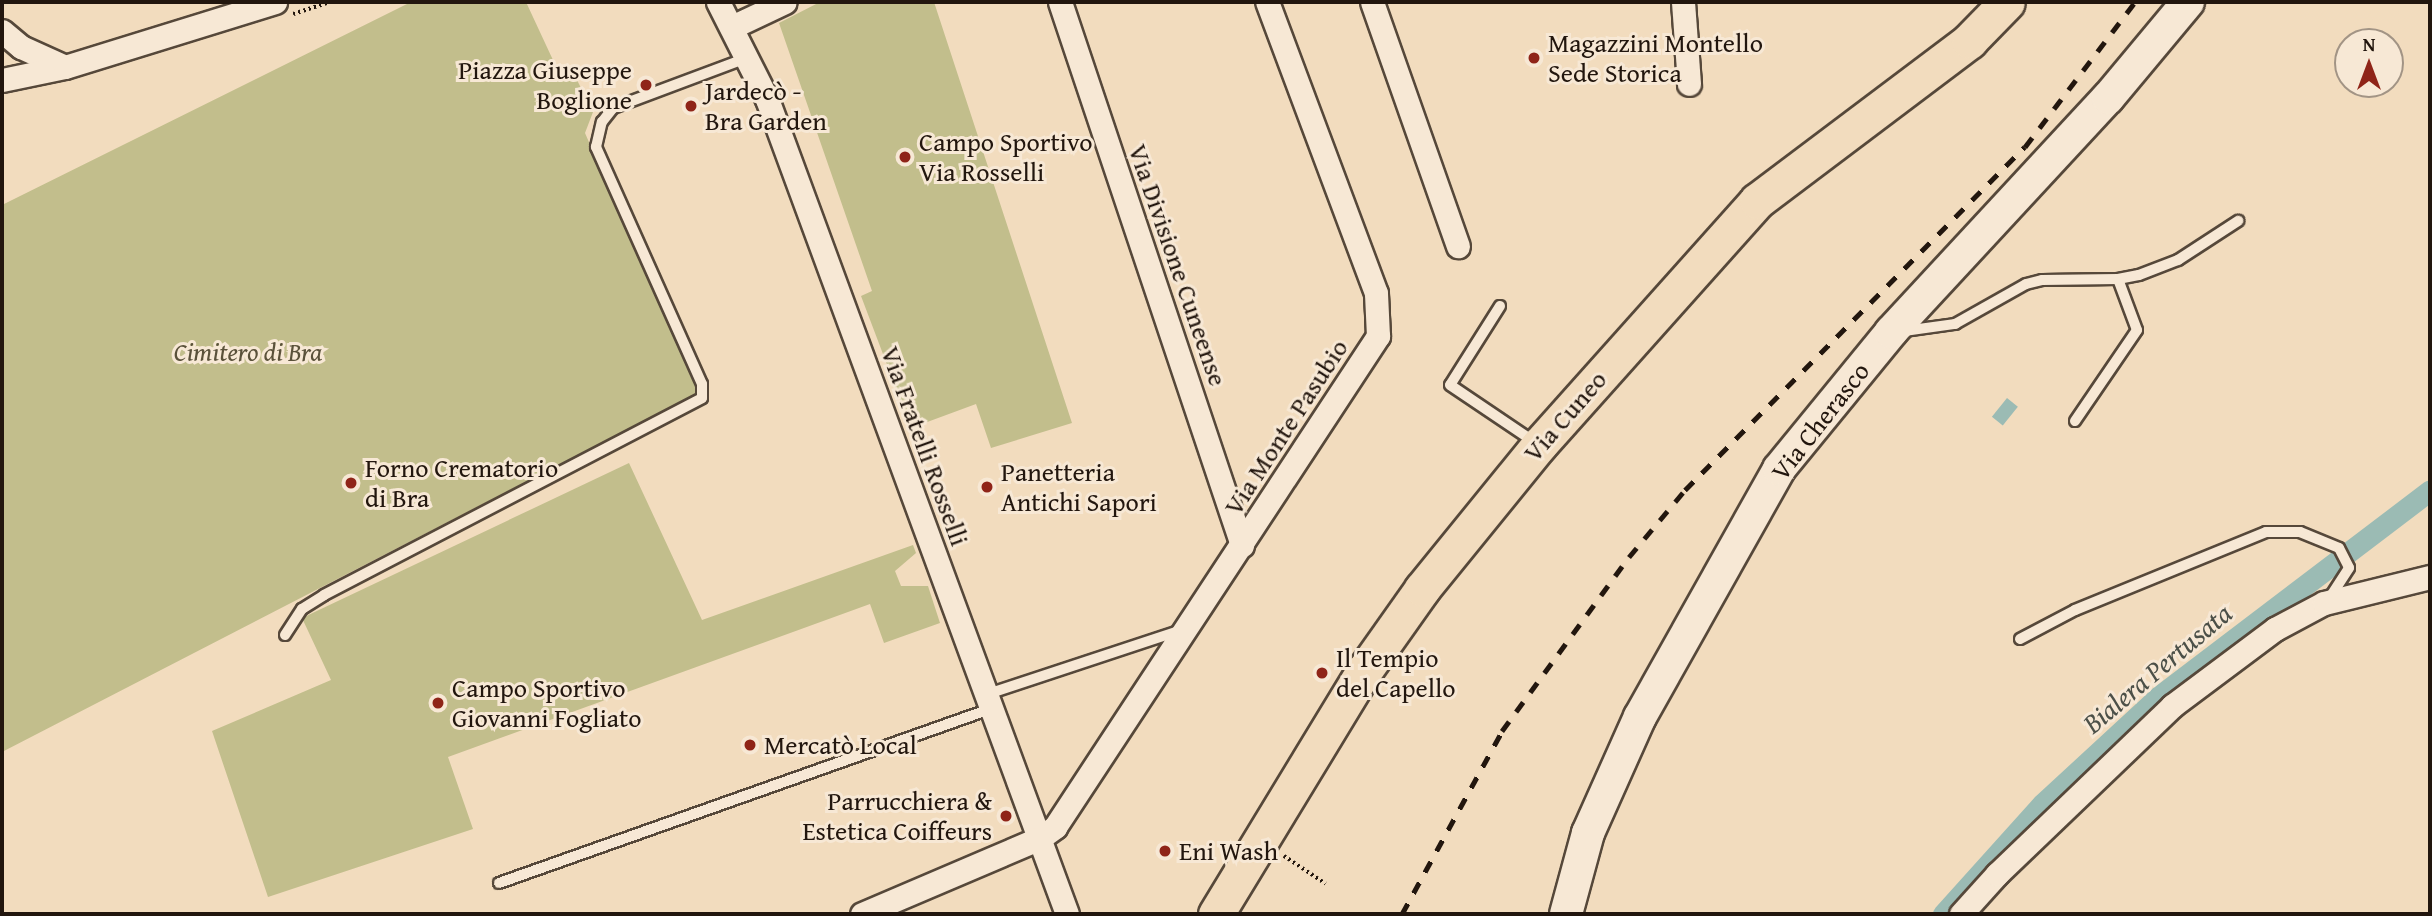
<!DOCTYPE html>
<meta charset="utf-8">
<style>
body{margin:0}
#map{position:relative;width:2432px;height:916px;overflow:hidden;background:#f2dcbe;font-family:"Gentium Book Plus",serif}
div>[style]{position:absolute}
.green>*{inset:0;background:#c2be8c}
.water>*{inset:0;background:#9bbbb4;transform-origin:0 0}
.canal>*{height:21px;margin:-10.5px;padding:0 10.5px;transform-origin:10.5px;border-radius:10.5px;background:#9bbbb4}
.path>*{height:3.5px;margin-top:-1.75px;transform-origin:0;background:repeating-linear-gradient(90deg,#22160e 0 2px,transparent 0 5.5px)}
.roads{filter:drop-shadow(2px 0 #56483a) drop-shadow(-2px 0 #56483a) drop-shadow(0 2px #56483a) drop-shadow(0 -2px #56483a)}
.service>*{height:10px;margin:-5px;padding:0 5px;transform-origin:5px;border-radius:5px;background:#f7e8d5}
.minor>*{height:23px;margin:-11.5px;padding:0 11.5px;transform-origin:11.5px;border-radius:11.5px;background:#f7e8d5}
.secondary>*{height:32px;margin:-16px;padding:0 16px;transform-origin:16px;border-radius:16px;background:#f7e8d5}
.primary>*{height:35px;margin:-17.5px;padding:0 17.5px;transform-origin:17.5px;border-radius:17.5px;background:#f2dcbe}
.rail>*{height:5px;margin-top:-2.5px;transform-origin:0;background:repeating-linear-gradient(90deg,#22160e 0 12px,transparent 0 24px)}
.dots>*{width:19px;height:19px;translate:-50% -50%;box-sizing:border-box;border:4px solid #f7e8d5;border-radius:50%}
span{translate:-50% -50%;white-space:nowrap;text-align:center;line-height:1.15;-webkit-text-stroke:6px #f7e8d5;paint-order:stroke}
.poi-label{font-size:26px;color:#22160e}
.left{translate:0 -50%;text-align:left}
.right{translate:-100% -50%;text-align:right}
.street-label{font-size:26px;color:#22160e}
.park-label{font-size:26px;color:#5a513a;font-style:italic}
.water-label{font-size:28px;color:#4c5048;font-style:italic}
.frame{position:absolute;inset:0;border:4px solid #22160e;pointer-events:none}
.north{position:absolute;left:2334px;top:28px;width:70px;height:70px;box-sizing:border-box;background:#f7e8d5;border:2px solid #a29485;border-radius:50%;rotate:0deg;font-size:19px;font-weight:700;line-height:28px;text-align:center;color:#22160e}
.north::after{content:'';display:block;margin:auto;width:24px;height:32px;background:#8f2418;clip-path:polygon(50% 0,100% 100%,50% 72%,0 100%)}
</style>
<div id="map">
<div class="green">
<div style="clip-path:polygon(411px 2px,526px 2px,559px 73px,576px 78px,593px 112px,585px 133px,698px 393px,2px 752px,2px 205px)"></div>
<div style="clip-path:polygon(820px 2px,934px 2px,1072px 423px,991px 448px,976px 404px,911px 428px,861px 296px,872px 291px,779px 23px)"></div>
<div style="clip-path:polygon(629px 463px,702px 620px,913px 545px,916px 553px,895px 571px,901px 586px,928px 586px,940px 623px,884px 643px,870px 604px,448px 757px,473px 829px,268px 897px,212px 731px,331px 680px,302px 618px)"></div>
</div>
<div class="water">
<div style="left:2007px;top:398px;width:14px;height:24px;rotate:39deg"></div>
</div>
<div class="canal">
<div style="left:1943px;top:914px;width:148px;rotate:-48deg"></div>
<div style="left:2042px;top:804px;width:159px;rotate:-42.7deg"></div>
<div style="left:2159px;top:696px;width:340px;rotate:-37.2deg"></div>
</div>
<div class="path">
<div style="left:293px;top:14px;width:40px;rotate:-18deg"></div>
<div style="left:1284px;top:856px;width:50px;rotate:33.7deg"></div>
</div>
<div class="roads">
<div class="service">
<div style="left:1500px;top:306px;width:93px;rotate:122.3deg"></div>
<div style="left:1450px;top:385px;width:104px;rotate:34deg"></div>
<div style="left:1897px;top:332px;width:59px;rotate:-7.9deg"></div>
<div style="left:1955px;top:324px;width:81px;rotate:-29.4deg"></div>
<div style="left:2026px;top:284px;width:16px;rotate:-14deg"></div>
<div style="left:2042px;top:280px;width:76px;rotate:-0.8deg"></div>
<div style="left:2118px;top:279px;width:21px;rotate:-11deg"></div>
<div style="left:2139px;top:275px;width:42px;rotate:-21deg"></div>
<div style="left:2178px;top:260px;width:72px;rotate:-33deg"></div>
<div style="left:2075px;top:421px;width:110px;rotate:-55.7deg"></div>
<div style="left:2137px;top:330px;width:54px;rotate:-110.4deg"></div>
<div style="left:285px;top:635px;width:31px;rotate:-57deg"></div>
<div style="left:302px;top:609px;width:26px;rotate:-32deg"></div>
<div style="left:324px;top:595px;width:426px;rotate:-27.5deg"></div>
<div style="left:702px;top:398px;width:14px;rotate:-90deg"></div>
<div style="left:702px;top:384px;width:260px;rotate:-114.1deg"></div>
<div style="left:596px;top:147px;width:26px;rotate:-77deg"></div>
<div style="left:602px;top:122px;width:18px;rotate:-52deg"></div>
<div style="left:613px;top:108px;width:143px;rotate:-20.5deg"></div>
<div style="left:2020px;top:639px;width:62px;rotate:-27.8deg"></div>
<div style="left:2075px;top:610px;width:206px;rotate:-22.2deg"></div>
<div style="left:2266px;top:532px;width:34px"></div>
<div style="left:2300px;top:532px;width:42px;rotate:22.3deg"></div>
<div style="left:2339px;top:548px;width:22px;rotate:63deg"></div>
<div style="left:2349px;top:568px;width:33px;rotate:123deg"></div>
<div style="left:985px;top:695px;width:204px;rotate:-18.3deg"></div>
<div style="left:499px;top:883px;width:521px;rotate:-19.51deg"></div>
</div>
<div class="minor">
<div style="left:718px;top:2px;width:109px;rotate:63.2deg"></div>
<div style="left:767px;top:99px;width:868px;rotate:69.79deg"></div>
<div style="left:1060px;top:2px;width:573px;rotate:71.47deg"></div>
<div style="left:1372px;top:2px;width:259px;rotate:70.6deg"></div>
<div style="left:1683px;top:2px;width:82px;rotate:85.8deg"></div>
<div style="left:734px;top:26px;width:56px;rotate:-25.2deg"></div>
<div style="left:2px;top:31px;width:25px;rotate:40deg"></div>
<div style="left:21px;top:47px;width:48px;rotate:24.4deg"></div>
<div style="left:2px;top:80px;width:64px;rotate:-11.7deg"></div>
<div style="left:65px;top:67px;width:220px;rotate:-17.2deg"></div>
<div style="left:862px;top:914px;width:194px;rotate:-23.1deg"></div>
<div style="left:1040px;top:838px;width:19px;rotate:-36deg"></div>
<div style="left:1055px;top:827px;width:588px;rotate:-56.66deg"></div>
<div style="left:1378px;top:336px;width:43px;rotate:-92.7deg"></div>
<div style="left:1376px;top:293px;width:311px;rotate:-110.5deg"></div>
<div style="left:1961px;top:914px;width:54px;rotate:-48deg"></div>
<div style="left:1997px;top:874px;width:243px;rotate:-43.8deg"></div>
<div style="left:2172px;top:706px;width:129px;rotate:-36.8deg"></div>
<div style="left:2275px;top:629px;width:55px;rotate:-28deg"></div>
<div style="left:2324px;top:603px;width:109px;rotate:-13.8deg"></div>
</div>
<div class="secondary">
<div style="left:1566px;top:914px;width:84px;rotate:-74.8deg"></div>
<div style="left:1588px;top:833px;width:127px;rotate:-65.9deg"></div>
<div style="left:1640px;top:717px;width:284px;rotate:-60.7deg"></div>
<div style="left:1779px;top:469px;width:177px;rotate:-50.7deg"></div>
<div style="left:1891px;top:332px;width:319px;rotate:-47.2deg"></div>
<div style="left:2108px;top:98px;width:125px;rotate:-50.2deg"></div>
</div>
<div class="primary">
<div style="left:1216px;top:914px;width:285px;rotate:-58.7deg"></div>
<div style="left:1364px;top:671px;width:100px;rotate:-54.7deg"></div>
<div style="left:1422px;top:589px;width:186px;rotate:-50.9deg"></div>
<div style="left:1539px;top:445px;width:327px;rotate:-48.2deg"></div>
<div style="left:1757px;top:201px;width:266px;rotate:-37deg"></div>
<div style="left:1969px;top:41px;width:54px;rotate:-45.7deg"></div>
</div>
</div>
<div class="rail">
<div style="left:1402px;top:914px;width:209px;rotate:-61.3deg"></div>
<div style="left:1502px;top:731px;width:215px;rotate:-53.9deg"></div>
<div style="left:1629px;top:557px;width:87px;rotate:-50.1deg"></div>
<div style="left:1685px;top:490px;width:483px;rotate:-45.3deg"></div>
<div style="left:2025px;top:147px;width:182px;rotate:-52.8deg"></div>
</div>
<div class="dots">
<div style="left:1534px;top:58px;background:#8f2418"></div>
<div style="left:646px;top:85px;background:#8f2418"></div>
<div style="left:691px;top:106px;background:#8f2418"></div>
<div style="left:905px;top:157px;background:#8f2418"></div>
<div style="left:351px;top:483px;background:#8f2418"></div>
<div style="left:987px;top:487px;background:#8f2418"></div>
<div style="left:1322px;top:673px;background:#8f2418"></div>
<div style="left:438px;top:703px;background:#8f2418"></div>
<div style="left:750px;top:745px;background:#8f2418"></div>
<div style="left:1006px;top:816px;background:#8f2418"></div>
<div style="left:1165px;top:851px;background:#8f2418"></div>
</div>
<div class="poi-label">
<span class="left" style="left:1548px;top:58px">Magazzini Montello<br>Sede Storica</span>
<span class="right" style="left:632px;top:85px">Piazza Giuseppe<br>Boglione</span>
<span class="left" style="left:705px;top:106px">Jardecò -<br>Bra Garden</span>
<span class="left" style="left:919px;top:157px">Campo Sportivo<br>Via Rosselli</span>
<span class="left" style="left:365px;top:483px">Forno Crematorio<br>di Bra</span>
<span class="left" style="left:1001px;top:487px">Panetteria<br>Antichi Sapori</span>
<span class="left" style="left:1336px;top:673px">Il Tempio<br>del Capello</span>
<span class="left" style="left:452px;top:703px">Campo Sportivo<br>Giovanni Fogliato</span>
<span class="left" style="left:764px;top:745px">Mercatò Local</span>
<span class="right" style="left:992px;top:816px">Parrucchiera &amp;<br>Estetica Coiffeurs</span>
<span class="left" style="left:1179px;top:851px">Eni Wash</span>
</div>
<div class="street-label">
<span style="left:1178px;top:265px;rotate:71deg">Via Divisione Cuneense</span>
<span style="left:1565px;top:416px;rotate:-49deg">Via Cuneo</span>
<span style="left:1820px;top:421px;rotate:-52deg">Via Cherasco</span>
<span style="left:1286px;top:427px;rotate:-57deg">Via Monte Pasubio</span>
<span style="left:925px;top:446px;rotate:70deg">Via Fratelli Rosselli</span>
</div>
<div class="park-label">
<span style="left:248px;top:352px">Cimitero di Bra</span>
</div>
<div class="water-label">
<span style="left:2157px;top:668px;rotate:-40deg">Bialera Pertusata</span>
</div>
<div class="frame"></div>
<div class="north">N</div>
</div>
